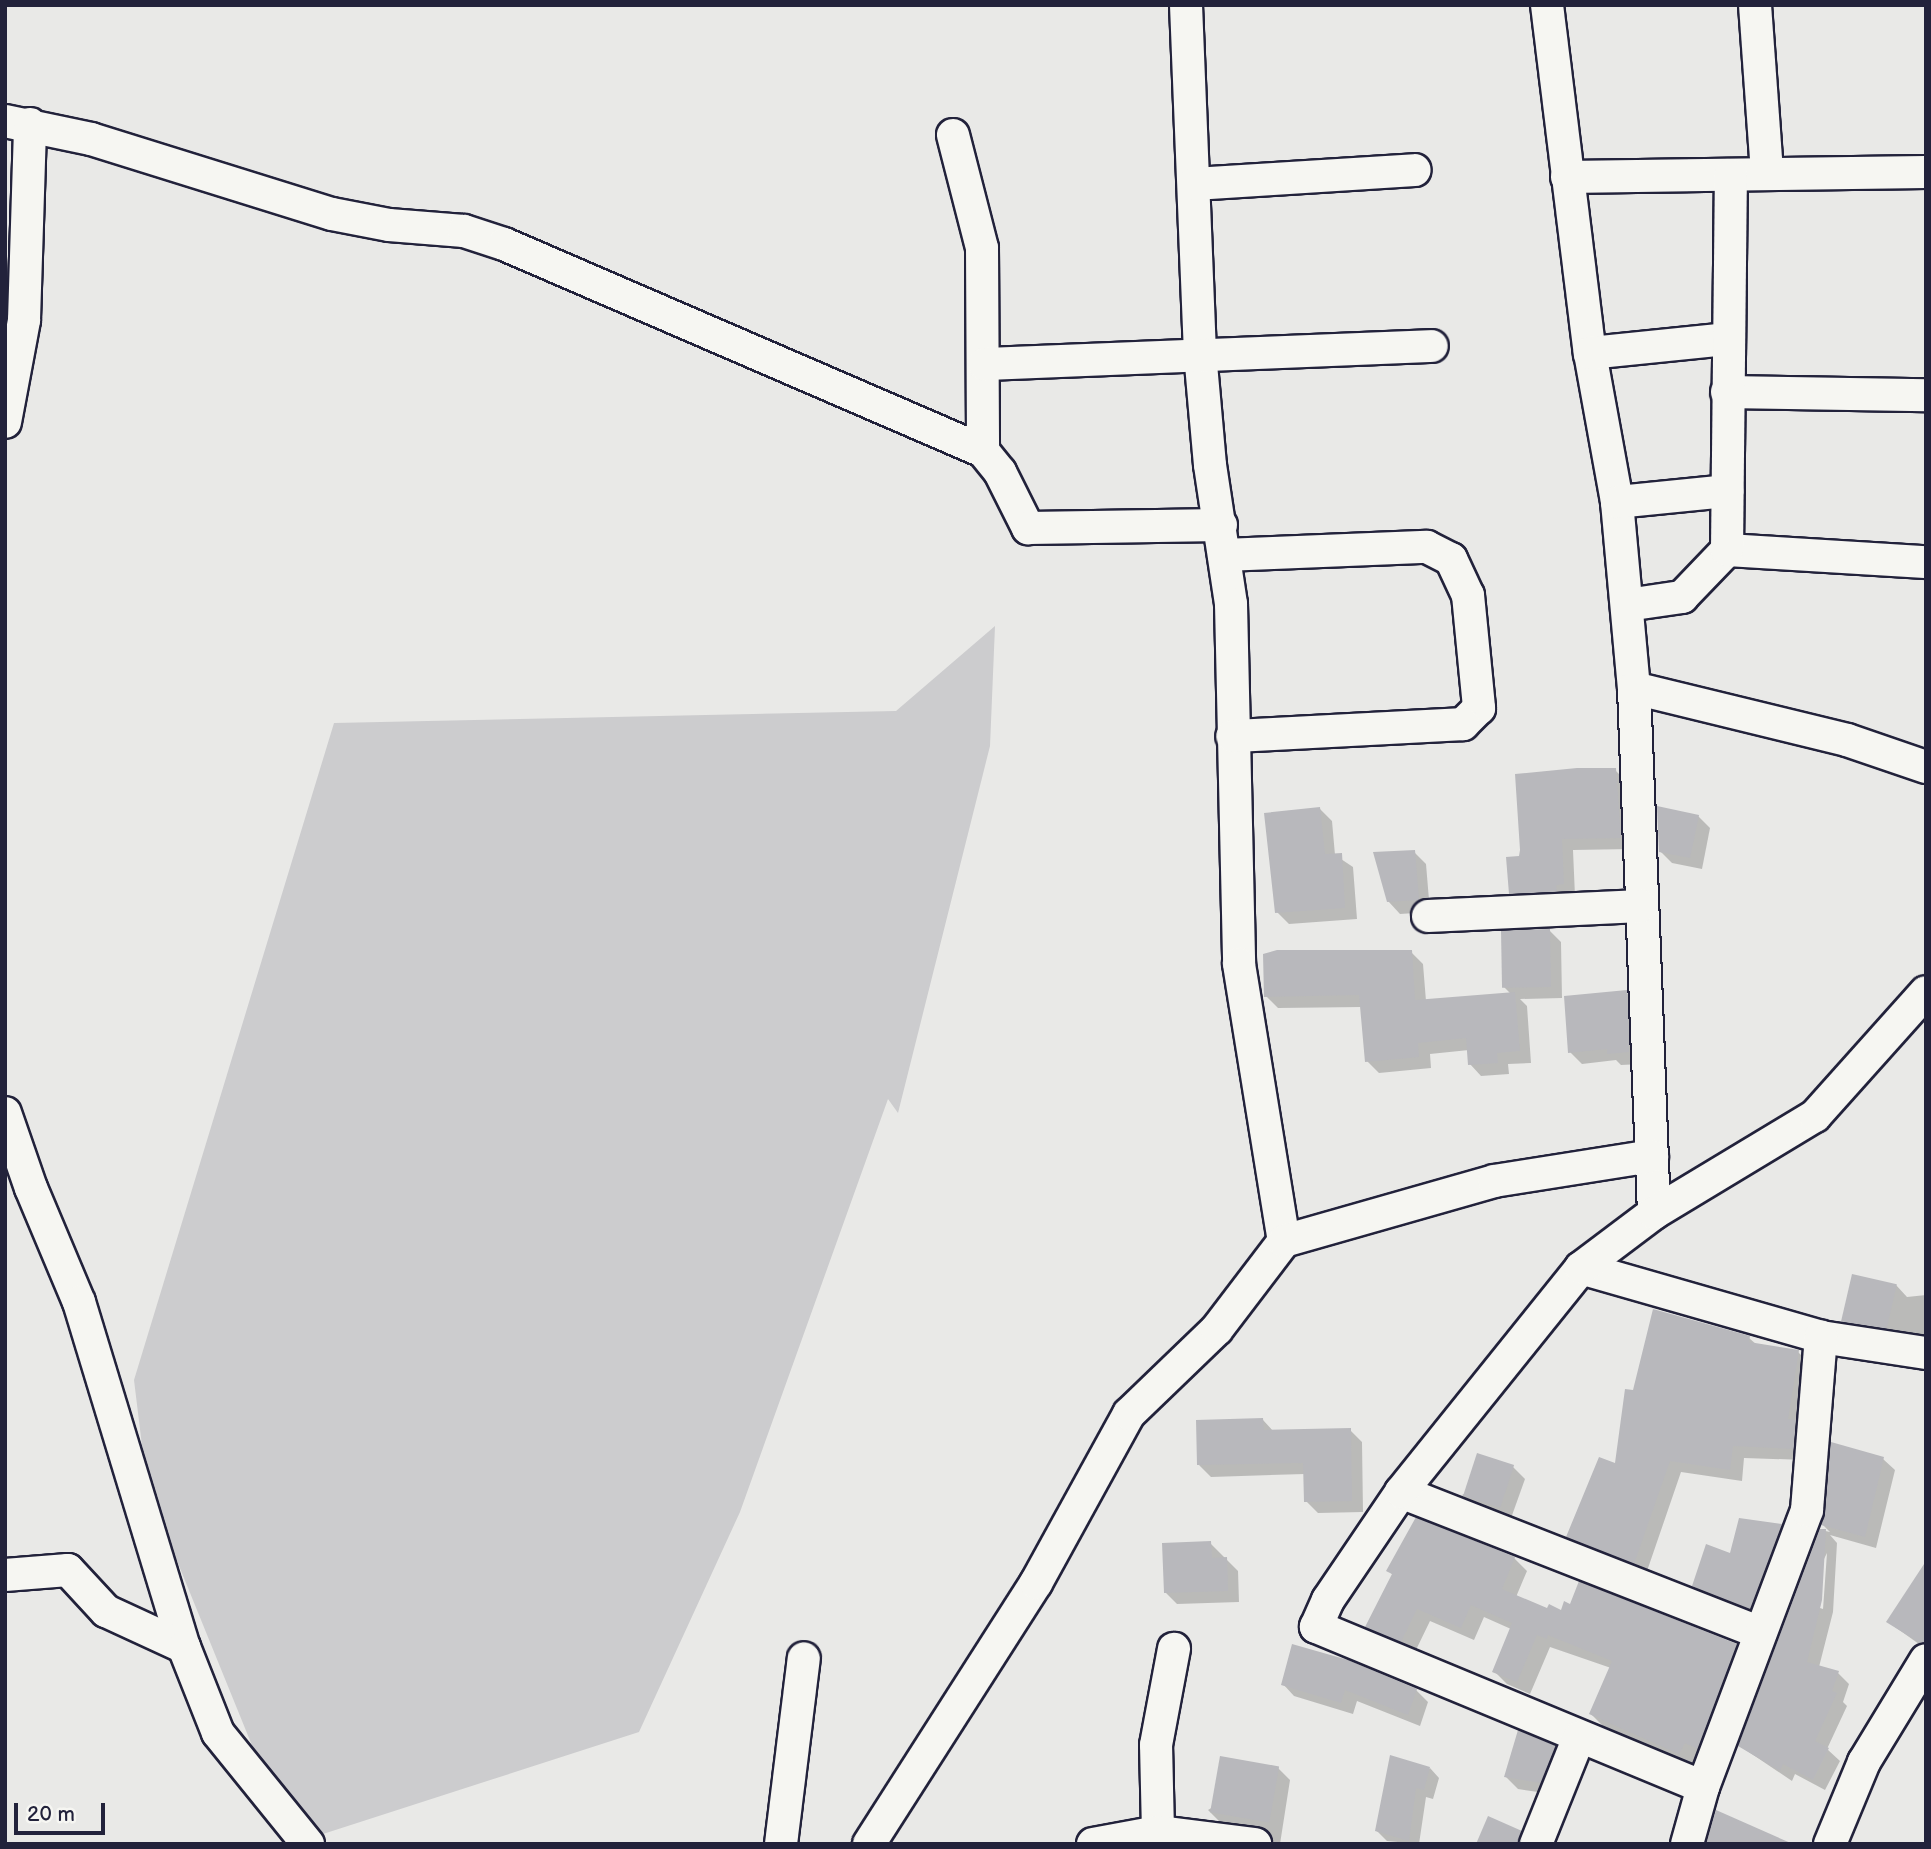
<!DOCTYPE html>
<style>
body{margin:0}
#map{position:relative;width:1931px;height:1849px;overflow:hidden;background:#e9e9e7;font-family:"Balsamiq Sans",sans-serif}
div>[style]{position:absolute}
.green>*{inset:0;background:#ccccce}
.shadow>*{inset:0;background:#0003}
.building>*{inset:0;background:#b8b8bc;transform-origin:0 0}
.roads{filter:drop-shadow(2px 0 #22223b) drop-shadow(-2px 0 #22223b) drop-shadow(0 2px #22223b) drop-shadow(0 -2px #22223b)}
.minor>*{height:32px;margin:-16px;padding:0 16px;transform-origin:16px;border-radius:16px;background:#f6f6f2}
span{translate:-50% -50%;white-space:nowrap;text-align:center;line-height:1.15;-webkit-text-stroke:6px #f6f6f2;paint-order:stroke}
.frame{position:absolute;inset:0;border:7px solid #22223b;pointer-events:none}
.scale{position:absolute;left:14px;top:1803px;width:91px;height:32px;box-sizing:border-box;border:4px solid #22223b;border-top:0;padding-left:9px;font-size:21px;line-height:24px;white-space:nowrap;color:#22223b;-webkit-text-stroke:5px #f6f6f2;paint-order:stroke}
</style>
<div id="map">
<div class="green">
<div style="clip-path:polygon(995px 626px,990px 746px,898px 1113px,888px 1099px,740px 1512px,639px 1732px,292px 1844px,147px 1487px,134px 1380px,334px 723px,896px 711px)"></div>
</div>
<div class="shadow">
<div style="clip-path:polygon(1615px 770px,1627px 782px,1632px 849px,1573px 850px,1575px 896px,1523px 905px,1511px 893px,1521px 857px)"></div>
<div style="clip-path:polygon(1320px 809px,1332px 821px,1335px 855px,1353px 867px,1357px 919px,1289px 924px,1277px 912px)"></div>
<div style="clip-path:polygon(1698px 816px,1710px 828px,1702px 869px,1672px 863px,1660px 851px)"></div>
<div style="clip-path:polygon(1414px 852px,1426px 864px,1430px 912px,1400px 914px,1388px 901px)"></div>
<div style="clip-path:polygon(1549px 930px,1561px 942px,1562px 998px,1520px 999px,1527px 1006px,1531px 1063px,1508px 1064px,1509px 1074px,1481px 1076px,1470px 1064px,1469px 1050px,1430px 1054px,1431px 1068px,1379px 1073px,1367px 1061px,1362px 1007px,1278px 1008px,1266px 996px,1411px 952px,1423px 964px,1426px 1001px,1511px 994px,1504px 987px)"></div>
<div style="clip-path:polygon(1626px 992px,1638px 1004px,1641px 1064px,1621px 1065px,1616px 1060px,1582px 1064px,1570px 1052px)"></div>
<div style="clip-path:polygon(1896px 1285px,1907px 1297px,1926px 1295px,1926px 1343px,1856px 1333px,1845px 1321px)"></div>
<div style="clip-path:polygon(1749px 1338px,1757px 1345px,1798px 1352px,1810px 1364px,1805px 1460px,1744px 1458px,1742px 1481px,1681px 1472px,1646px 1574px,1580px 1549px,1568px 1537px,1616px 1465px,1634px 1392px)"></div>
<div style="clip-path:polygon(1263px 1420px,1274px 1432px,1350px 1430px,1362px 1442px,1363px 1512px,1318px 1513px,1306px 1501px,1305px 1474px,1211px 1477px,1199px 1465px)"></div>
<div style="clip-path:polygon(evenodd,1883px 1459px,1895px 1470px,1876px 1548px,1830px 1535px,1837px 1543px,1833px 1612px,1819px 1667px,1838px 1673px,1849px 1684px,1843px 1702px,1847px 1706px,1827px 1749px,1840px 1761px,1825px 1790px,1795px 1774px,1792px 1781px,1740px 1746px,1821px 1530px,1830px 1532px,1823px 1525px,1883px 1459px,1827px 1553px,1823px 1609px,1820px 1608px,1823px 1561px,1827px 1553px)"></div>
<div style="clip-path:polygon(1513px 1467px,1525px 1479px,1510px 1521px,1474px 1507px,1462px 1495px)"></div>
<div style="clip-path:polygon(1781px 1525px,1793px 1537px,1762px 1620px,1706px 1598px,1694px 1586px,1731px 1555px)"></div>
<div style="clip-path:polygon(1210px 1543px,1238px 1571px,1239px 1602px,1177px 1604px,1165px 1592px)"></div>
<div style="clip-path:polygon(1514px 1558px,1527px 1571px,1516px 1597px,1548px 1610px,1736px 1645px,1749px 1658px,1692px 1766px,1604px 1727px,1591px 1714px,1611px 1668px,1550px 1647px,1530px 1694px,1507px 1684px,1494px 1671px,1511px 1629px,1484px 1617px,1474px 1640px,1430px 1621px,1414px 1654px,1380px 1640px,1367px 1627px,1393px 1575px,1388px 1570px)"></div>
<div style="clip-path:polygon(1926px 1564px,1926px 1649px,1888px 1622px)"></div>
<div style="clip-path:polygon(1283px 1684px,1416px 1690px,1428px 1702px,1420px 1726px,1357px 1701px,1353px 1714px,1294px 1696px)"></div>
<div style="clip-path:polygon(1555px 1747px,1567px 1759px,1552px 1794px,1518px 1789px,1506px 1777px)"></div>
<div style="clip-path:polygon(1278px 1768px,1290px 1780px,1280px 1844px,1254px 1835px,1245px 1826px,1220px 1822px,1208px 1810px)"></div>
<div style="clip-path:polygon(1430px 1768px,1439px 1778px,1433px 1799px,1426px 1797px,1419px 1844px,1387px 1841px,1377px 1831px)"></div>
</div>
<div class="building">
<div style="clip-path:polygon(1577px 768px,1616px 768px,1621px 838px,1562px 839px,1564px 884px,1556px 885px,1557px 892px,1509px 894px,1506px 857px,1519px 856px,1520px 850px,1515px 774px)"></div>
<div style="clip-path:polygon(1657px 806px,1699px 815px,1690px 858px,1659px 852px)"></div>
<div style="clip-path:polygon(1320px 807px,1325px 854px,1342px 853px,1345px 908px,1275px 913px,1264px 813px)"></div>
<div style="clip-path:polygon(1415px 850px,1419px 900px,1387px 902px,1373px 852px)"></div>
<div style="left:1550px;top:929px;width:58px;height:49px;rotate:89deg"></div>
<div style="clip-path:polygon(1277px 950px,1412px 950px,1415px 1000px,1515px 992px,1520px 1051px,1497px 1053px,1498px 1063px,1468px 1065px,1466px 1038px,1418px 1043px,1419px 1057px,1365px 1062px,1359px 995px,1264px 997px,1263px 954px)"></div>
<div style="clip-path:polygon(1627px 990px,1629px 1052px,1607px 1054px,1607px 1049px,1568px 1053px,1564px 996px)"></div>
<div style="left:1852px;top:1274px;width:46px;height:49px;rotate:13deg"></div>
<div style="clip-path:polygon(1653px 1309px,1750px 1336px,1749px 1342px,1799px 1350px,1788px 1419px,1796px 1420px,1794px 1449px,1733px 1446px,1730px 1470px,1670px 1461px,1634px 1564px,1566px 1537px,1599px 1457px,1615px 1463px,1625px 1389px,1633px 1390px)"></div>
<div style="clip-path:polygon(1263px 1418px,1264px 1430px,1351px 1428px,1352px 1501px,1304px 1502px,1303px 1463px,1197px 1465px,1196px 1420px)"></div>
<div style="clip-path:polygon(1831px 1442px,1884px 1457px,1865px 1537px,1821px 1525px)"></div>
<div style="left:1477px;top:1453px;width:39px;height:45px;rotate:18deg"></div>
<div style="clip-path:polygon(1416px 1517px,1515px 1557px,1502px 1589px,1547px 1608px,1549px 1604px,1561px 1610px,1564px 1601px,1570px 1604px,1579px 1581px,1737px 1644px,1698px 1749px,1685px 1743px,1679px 1754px,1589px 1714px,1612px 1661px,1548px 1635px,1547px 1639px,1537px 1635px,1517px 1682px,1492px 1672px,1512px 1623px,1471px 1605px,1461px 1628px,1417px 1609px,1401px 1642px,1365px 1627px,1392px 1574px,1386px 1571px)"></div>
<div style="clip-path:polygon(1739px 1518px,1782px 1524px,1750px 1609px,1692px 1586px,1706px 1544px,1730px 1553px)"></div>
<div style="clip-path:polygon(1820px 1529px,1826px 1529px,1822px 1600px,1807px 1662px,1839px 1671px,1832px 1691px,1837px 1693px,1815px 1741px,1829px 1748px,1813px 1780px,1783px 1764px,1780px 1771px,1738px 1746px)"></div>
<div style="clip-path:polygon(1211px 1541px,1212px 1558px,1227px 1557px,1228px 1591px,1164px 1593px,1162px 1543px)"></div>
<div style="clip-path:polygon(1926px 1561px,1926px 1642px,1920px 1643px,1886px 1622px)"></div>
<div style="clip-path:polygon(1292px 1644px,1348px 1660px,1417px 1689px,1408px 1715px,1345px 1690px,1341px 1703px,1281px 1685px)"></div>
<div style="clip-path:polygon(1518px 1730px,1556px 1746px,1541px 1783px,1504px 1777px)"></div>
<div style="clip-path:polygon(1390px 1755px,1430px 1767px,1424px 1790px,1416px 1788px,1409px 1841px,1375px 1831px)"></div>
<div style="left:1220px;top:1756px;width:60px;height:57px;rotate:10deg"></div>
<div style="clip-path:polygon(1716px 1810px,1793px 1844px,1706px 1844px)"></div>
<div style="clip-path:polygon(1488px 1816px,1522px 1831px,1518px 1844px,1476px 1844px)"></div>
</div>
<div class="roads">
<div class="minor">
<div style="left:1186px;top:5px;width:348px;rotate:87.7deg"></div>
<div style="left:1200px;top:353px;width:112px;rotate:84.9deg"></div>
<div style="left:1210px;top:465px;width:141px;rotate:81.4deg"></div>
<div style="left:1231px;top:604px;width:360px;rotate:88.7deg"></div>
<div style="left:1239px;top:964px;width:281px;rotate:80.8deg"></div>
<div style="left:1547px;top:5px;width:351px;rotate:83deg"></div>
<div style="left:1590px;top:353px;width:151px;rotate:79.7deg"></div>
<div style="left:1617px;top:502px;width:187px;rotate:84.8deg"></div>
<div style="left:1634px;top:688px;width:525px;rotate:87.82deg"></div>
<div style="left:1755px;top:5px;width:169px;rotate:85.9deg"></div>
<div style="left:5px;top:121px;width:88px;rotate:11.8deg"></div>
<div style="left:91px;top:139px;width:252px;rotate:17.3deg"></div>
<div style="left:332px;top:214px;width:58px;rotate:10.9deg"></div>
<div style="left:389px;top:225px;width:75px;rotate:4.6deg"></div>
<div style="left:464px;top:231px;width:42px;rotate:18deg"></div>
<div style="left:504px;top:244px;width:522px;rotate:23.37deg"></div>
<div style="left:983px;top:451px;width:27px;rotate:51deg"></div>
<div style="left:1000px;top:472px;width:63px;rotate:63.4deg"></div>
<div style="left:1028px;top:528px;width:193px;rotate:-0.9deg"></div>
<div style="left:953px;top:135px;width:117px;rotate:75.6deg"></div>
<div style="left:982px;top:248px;width:203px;rotate:89.7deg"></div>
<div style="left:1567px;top:177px;width:359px;rotate:-0.8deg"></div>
<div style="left:1194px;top:184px;width:221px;rotate:-3.6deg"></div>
<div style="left:1590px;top:353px;width:138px;rotate:-5.8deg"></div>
<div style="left:984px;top:364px;width:448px;rotate:-2.3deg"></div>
<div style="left:1727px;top:392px;width:199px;rotate:0.9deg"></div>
<div style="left:5px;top:422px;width:104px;rotate:-79.4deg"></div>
<div style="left:24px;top:320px;width:196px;rotate:-88.2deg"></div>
<div style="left:1617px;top:502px;width:111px;rotate:-5.7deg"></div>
<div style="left:1727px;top:550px;width:199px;rotate:3.5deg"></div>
<div style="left:1224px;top:555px;width:203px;rotate:-2.3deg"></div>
<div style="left:1427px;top:547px;width:27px;rotate:27deg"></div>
<div style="left:1451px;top:559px;width:40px;rotate:65deg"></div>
<div style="left:1468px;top:595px;width:114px;rotate:84.4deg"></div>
<div style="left:1479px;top:708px;width:23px;rotate:135deg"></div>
<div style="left:1463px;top:724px;width:231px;rotate:177deg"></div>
<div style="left:1627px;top:605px;width:56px;rotate:-8.3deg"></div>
<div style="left:1682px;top:597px;width:65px;rotate:-46.2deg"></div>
<div style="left:1727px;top:550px;width:375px;rotate:-89.4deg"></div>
<div style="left:1634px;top:688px;width:219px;rotate:13.7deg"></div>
<div style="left:1847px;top:740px;width:83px;rotate:18.9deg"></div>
<div style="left:1428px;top:916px;width:213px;rotate:-2.7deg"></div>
<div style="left:5px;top:1113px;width:79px;rotate:70.9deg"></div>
<div style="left:31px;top:1188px;width:124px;rotate:67.2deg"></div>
<div style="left:79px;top:1302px;width:361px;rotate:73.1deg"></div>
<div style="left:1581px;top:1268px;width:250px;rotate:16deg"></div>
<div style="left:1821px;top:1337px;width:106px;rotate:8.7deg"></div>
<div style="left:1401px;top:1492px;width:386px;rotate:21.4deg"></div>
<div style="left:5px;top:1575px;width:63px;rotate:-4.5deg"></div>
<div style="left:68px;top:1570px;width:56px;rotate:47.2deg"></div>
<div style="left:106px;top:1611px;width:86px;rotate:24.8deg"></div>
<div style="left:184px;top:1647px;width:92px;rotate:68.4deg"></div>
<div style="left:218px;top:1733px;width:143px;rotate:51deg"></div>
<div style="left:1703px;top:1787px;width:419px;rotate:-157.5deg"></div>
<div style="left:1316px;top:1627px;width:30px;rotate:-66deg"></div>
<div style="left:1328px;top:1600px;width:130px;rotate:-55.9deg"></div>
<div style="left:1401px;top:1492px;width:287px;rotate:-51.2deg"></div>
<div style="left:1581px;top:1268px;width:91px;rotate:-37deg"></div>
<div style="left:1654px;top:1213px;width:188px;rotate:-31.1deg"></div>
<div style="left:1815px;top:1116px;width:166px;rotate:-48.2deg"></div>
<div style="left:1158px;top:1832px;width:87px;rotate:-91.3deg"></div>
<div style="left:1156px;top:1745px;width:98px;rotate:-79.4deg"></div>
<div style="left:781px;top:1844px;width:187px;rotate:-83deg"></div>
<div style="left:869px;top:1844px;width:310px;rotate:-57.4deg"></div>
<div style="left:1036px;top:1583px;width:193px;rotate:-61.2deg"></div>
<div style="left:1129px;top:1414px;width:122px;rotate:-44deg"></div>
<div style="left:1217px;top:1329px;width:111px;rotate:-52.7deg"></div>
<div style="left:1284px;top:1241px;width:218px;rotate:-15.9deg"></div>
<div style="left:1494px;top:1181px;width:160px;rotate:-9deg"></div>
<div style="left:1093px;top:1844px;width:66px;rotate:-10.5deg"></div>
<div style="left:1158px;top:1832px;width:98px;rotate:7.1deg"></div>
<div style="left:1536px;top:1844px;width:115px;rotate:-68.1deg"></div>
<div style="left:1687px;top:1844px;width:59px;rotate:-74.3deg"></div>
<div style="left:1703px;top:1787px;width:296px;rotate:-69.4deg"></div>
<div style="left:1807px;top:1510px;width:174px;rotate:-85.4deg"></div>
<div style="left:1830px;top:1844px;width:89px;rotate:-67.5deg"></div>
<div style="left:1864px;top:1762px;width:119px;rotate:-58.7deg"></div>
</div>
</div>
<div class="frame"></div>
<div class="scale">20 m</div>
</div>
